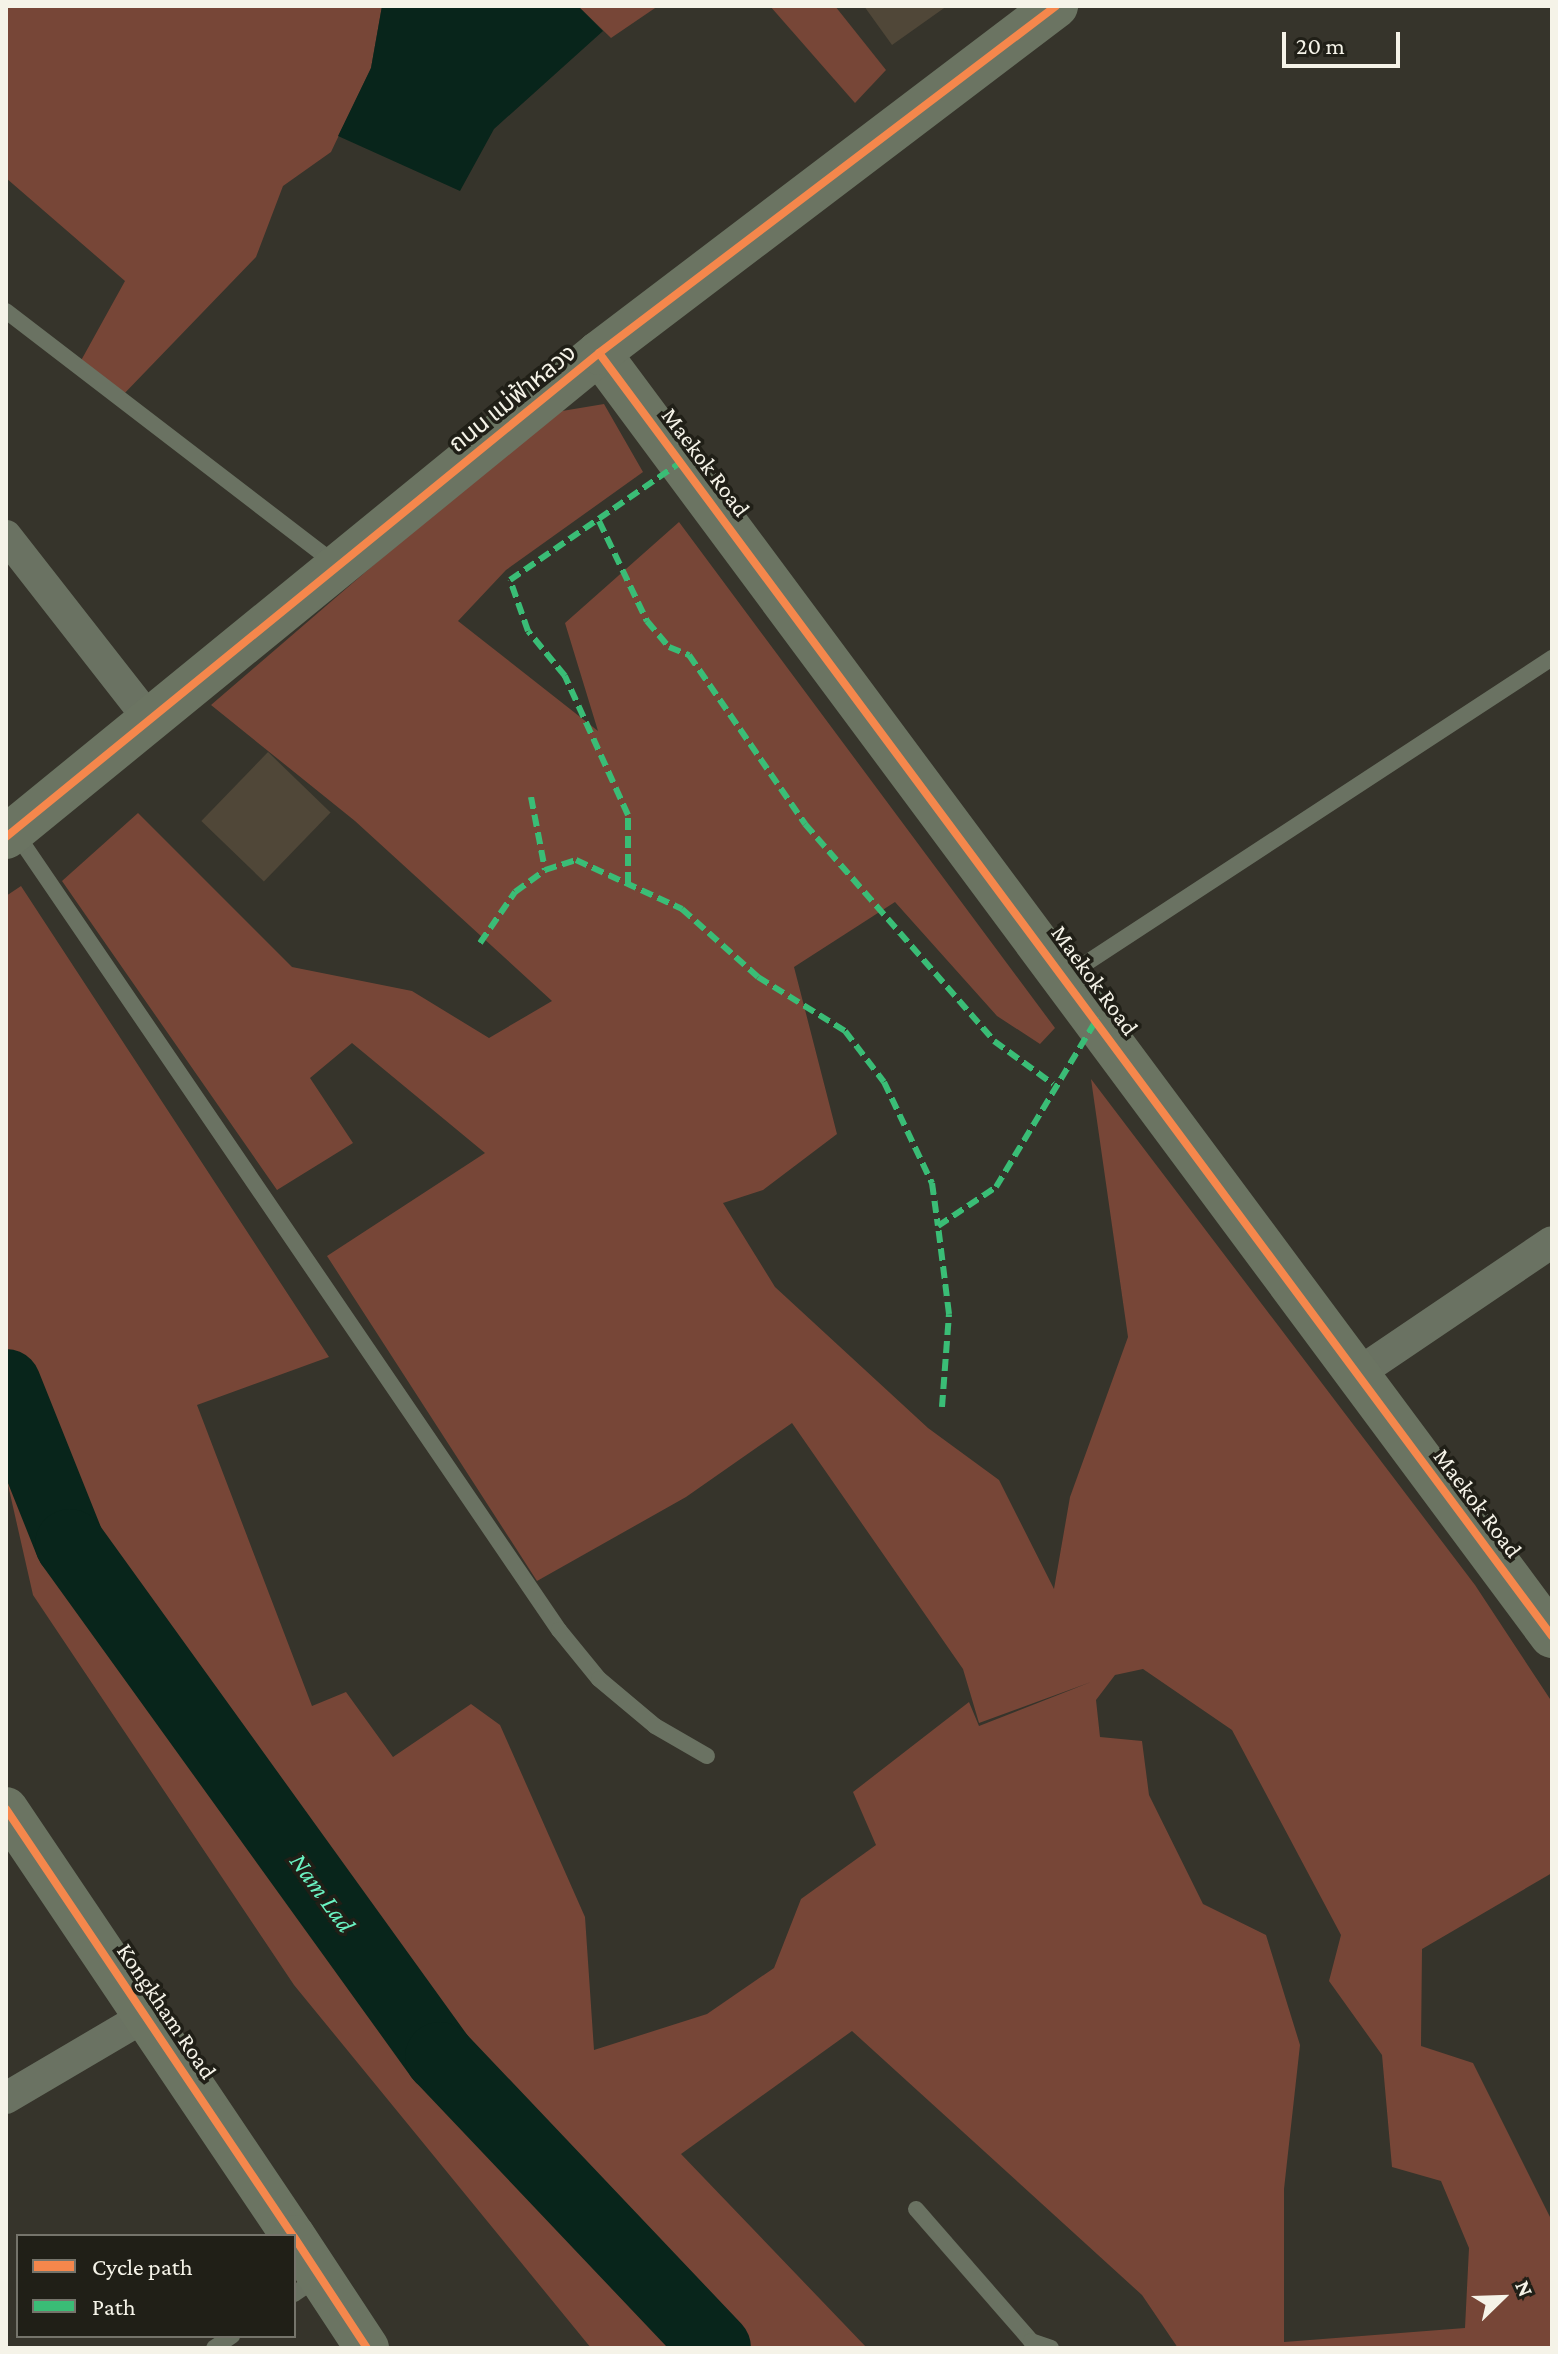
<!DOCTYPE html>
<meta charset="utf-8">
<style>
body{margin:0}
#map{position:relative;width:1558px;height:2354px;overflow:hidden;background:#36342b;font-family:"Crimson Pro","Noto Sans Thai",serif}
div>[style]{position:absolute}
.green>*{inset:0;background:#774637}
.water>*{inset:0;background:#08251b}
.river>*{height:70px;margin:-35px;padding:0 35px;transform-origin:35px;border-radius:35px;background:#08251b}
.building>*{inset:0;background:#504738;transform-origin:0 0}
.lane>*{height:16px;margin:-8px;padding:0 8px;transform-origin:8px;border-radius:8px;background:#6a7262}
.street>*{height:32px;margin:-16px;padding:0 16px;transform-origin:16px;border-radius:16px;background:#6a7262}
.secondary>*{height:44px;margin:-22px;padding:0 22px;transform-origin:22px;border-radius:22px;background:#6b7462}
.quiet>*{height:6px;margin-top:-3px;transform-origin:0;background:repeating-linear-gradient(90deg,#3abd76 0 12px,transparent 0 18px)}
.cycleway>*{height:8px;margin:-4px;padding:0 4px;transform-origin:4px;border-radius:4px;background:#f5874c}
span{translate:-50% -50%;white-space:nowrap;text-align:center;line-height:1.15;-webkit-text-stroke:7px #201f17;paint-order:stroke}
.street-label{font-size:24px;color:#f5f3e8}
.water-label{font-size:26px;color:#6af2c1;font-style:italic}
.frame{position:absolute;inset:0;border:8px solid #f5f3e8;pointer-events:none}
.legend{position:absolute;left:16px;top:2234px;width:280px;height:104px;box-sizing:border-box;background:#201f17;border:2px solid #75746b;margin:0;padding:10px 14px;list-style:none;font-size:24px;color:#f5f3e8}
.legend li{display:flex;align-items:center;gap:16px;height:40px}
.legend b{width:40px;border:2px solid #75746b}
.north{position:absolute;left:1462px;top:2258px;width:80px;height:80px;-webkit-text-stroke:6px #201f17;paint-order:stroke;rotate:67deg;font-size:22px;font-weight:700;line-height:32px;text-align:center;color:#f5f3e8}
.north::after{content:'';display:block;margin:auto;width:28px;height:36px;background:#f5f3e8;clip-path:polygon(50% 0,100% 100%,50% 72%,0 100%)}
.scale{position:absolute;left:1282px;top:32px;width:118px;height:36px;box-sizing:border-box;border:4px solid #f5f3e8;border-top:0;padding-left:10px;font-size:24px;line-height:28px;white-space:nowrap;color:#f5f3e8;-webkit-text-stroke:6px #201f17;paint-order:stroke}
</style>
<div id="map">
<div class="green">
<div style="clip-path:polygon(6px 6px,382px 6px,371px 68px,331px 152px,283px 186px,256px 257px,120px 398px,78px 366px,125px 281px,6px 178px)"></div>
<div style="clip-path:polygon(578px 6px,658px 6px,611px 38px)"></div>
<div style="clip-path:polygon(770px 6px,835px 6px,886px 70px,855px 103px)"></div>
<div style="clip-path:polygon(evenodd,604px 404px,643px 472px,506px 570px,458px 621px,598px 731px,565px 623px,679px 522px,1055px 1028px,1040px 1044px,997px 1016px,895px 902px,794px 967px,837px 1134px,763px 1190px,723px 1203px,775px 1287px,928px 1428px,999px 1480px,1054px 1589px,1070px 1497px,1128px 1337px,1091px 1079px,1475px 1585px,1552px 1702px,1552px 1873px,1422px 1949px,1421px 2046px,1473px 2063px,1552px 2221px,1552px 2348px,1178px 2348px,1142px 2295px,852px 2031px,681px 2154px,867px 2348px,591px 2348px,294px 1985px,33px 1595px,6px 1476px,6px 896px,21px 886px,329px 1357px,197px 1405px,312px 1706px,346px 1692px,393px 1757px,471px 1704px,500px 1725px,585px 1917px,594px 2050px,707px 2014px,774px 1968px,801px 1899px,876px 1845px,853px 1792px,969px 1702px,979px 1726px,1091px 1682px,979px 1723px,963px 1669px,792px 1423px,686px 1497px,537px 1581px,327px 1256px,485px 1153px,352px 1043px,310px 1078px,353px 1143px,277px 1190px,62px 881px,138px 813px,292px 967px,412px 991px,489px 1038px,552px 1001px,355px 821px,211px 705px,550px 413px,604px 404px,1143px 1669px,1232px 1730px,1341px 1935px,1329px 1981px,1382px 2055px,1392px 2167px,1441px 2181px,1469px 2248px,1465px 2328px,1284px 2342px,1284px 2189px,1300px 2045px,1266px 1935px,1203px 1904px,1149px 1795px,1142px 1741px,1100px 1737px,1096px 1700px,1115px 1675px,1143px 1669px)"></div>
</div>
<div class="water">
<div style="clip-path:polygon(382px 6px,578px 6px,603px 31px,494px 129px,460px 191px,338px 136px,371px 68px)"></div>
</div>
<div class="river">
<div style="left:6px;top:1384px;width:172px;rotate:68.2deg"></div>
<div style="left:70px;top:1544px;width:633px;rotate:54.2deg"></div>
<div style="left:440px;top:2057px;width:401px;rotate:46.5deg"></div>
</div>
<div class="building">
<div style="clip-path:polygon(864px 6px,947px 6px,892px 45px)"></div>
<div style="left:268px;top:752px;width:87px;height:96px;rotate:44deg"></div>
</div>
<div class="lane">
<div style="left:6px;top:311px;width:417px;rotate:37.5deg"></div>
<div style="left:15px;top:832px;width:966px;rotate:55.72deg"></div>
<div style="left:559px;top:1630px;width:63px;rotate:50.8deg"></div>
<div style="left:599px;top:1679px;width:73px;rotate:40deg"></div>
<div style="left:655px;top:1726px;width:60px;rotate:30deg"></div>
<div style="left:1068px;top:975px;width:579px;rotate:-33.22deg"></div>
<div style="left:916px;top:2209px;width:175px;rotate:48.9deg"></div>
<div style="left:1031px;top:2341px;width:21px;rotate:19deg"></div>
<div style="left:294px;top:2294px;width:30px;rotate:-34deg"></div>
<div style="left:214px;top:2348px;width:22px;rotate:-34deg"></div>
</div>
<div class="street">
<div style="left:6px;top:536px;width:234px;rotate:52deg"></div>
<div style="left:1357px;top:1374px;width:235px;rotate:-34.1deg"></div>
<div style="left:6px;top:2098px;width:164px;rotate:-30.5deg"></div>
</div>
<div class="secondary">
<div style="left:599px;top:353px;width:1598px;rotate:53.4deg"></div>
<div style="left:6px;top:837px;width:765px;rotate:-39.22deg"></div>
<div style="left:599px;top:353px;width:574px;rotate:-37.21deg"></div>
<div style="left:6px;top:1809px;width:514px;rotate:56.09deg"></div>
<div style="left:294px;top:2237px;width:133px;rotate:56.7deg"></div>
</div>
<div class="quiet">
<div style="left:599px;top:521px;width:111px;rotate:64.4deg"></div>
<div style="left:647px;top:621px;width:34px;rotate:50deg"></div>
<div style="left:669px;top:647px;width:22px;rotate:22deg"></div>
<div style="left:689px;top:655px;width:205px;rotate:55.5deg"></div>
<div style="left:805px;top:824px;width:288px;rotate:48.9deg"></div>
<div style="left:994px;top:1041px;width:73px;rotate:36.1deg"></div>
<div style="left:531px;top:797px;width:74px;rotate:79.1deg"></div>
<div style="left:628px;top:884px;width:69px;rotate:-90deg"></div>
<div style="left:628px;top:815px;width:153px;rotate:-114.4deg"></div>
<div style="left:565px;top:676px;width:58px;rotate:-129.4deg"></div>
<div style="left:528px;top:631px;width:54px;rotate:-109.4deg"></div>
<div style="left:510px;top:580px;width:208px;rotate:-34.6deg"></div>
<div style="left:480px;top:943px;width:62px;rotate:-55.5deg"></div>
<div style="left:515px;top:892px;width:37px;rotate:-36deg"></div>
<div style="left:545px;top:870px;width:33px;rotate:-18deg"></div>
<div style="left:576px;top:860px;width:117px;rotate:24.8deg"></div>
<div style="left:682px;top:909px;width:102px;rotate:41.8deg"></div>
<div style="left:758px;top:977px;width:102px;rotate:31.8deg"></div>
<div style="left:845px;top:1031px;width:64px;rotate:52.6deg"></div>
<div style="left:884px;top:1082px;width:112px;rotate:64.6deg"></div>
<div style="left:932px;top:1183px;width:43px;rotate:82.1deg"></div>
<div style="left:942px;top:1407px;width:93px;rotate:-85.7deg"></div>
<div style="left:949px;top:1314px;width:89px;rotate:-97.1deg"></div>
<div style="left:938px;top:1226px;width:70px;rotate:-33.9deg"></div>
<div style="left:996px;top:1187px;width:198px;rotate:-59deg"></div>
</div>
<div class="cycleway">
<div style="left:599px;top:353px;width:1598px;rotate:53.4deg"></div>
<div style="left:6px;top:837px;width:765px;rotate:-39.22deg"></div>
<div style="left:599px;top:353px;width:574px;rotate:-37.21deg"></div>
<div style="left:6px;top:1809px;width:514px;rotate:56.09deg"></div>
<div style="left:294px;top:2237px;width:133px;rotate:56.7deg"></div>
</div>
<div class="street-label">
<span style="left:512px;top:398px;rotate:-39deg">ถนน แม่ฟ้าหลวง</span>
<span style="left:706px;top:462px;rotate:53deg">Maekok Road</span>
<span style="left:1095px;top:980px;rotate:54deg">Maekok Road</span>
<span style="left:1478px;top:1503px;rotate:53deg">Maekok Road</span>
<span style="left:167px;top:2011px;rotate:56deg">Kongkham Road</span>
</div>
<div class="water-label">
<span style="left:322px;top:1893px;rotate:54deg">Nam Lad</span>
</div>
<div class="frame"></div>
<ul class="legend">
<li><b style="height:10px;background:#f5874c"></b>Cycle path</li>
<li><b style="height:10px;background:#3abd76"></b>Path</li>
</ul>
<div class="north">N</div>
<div class="scale">20 m</div>
</div>
